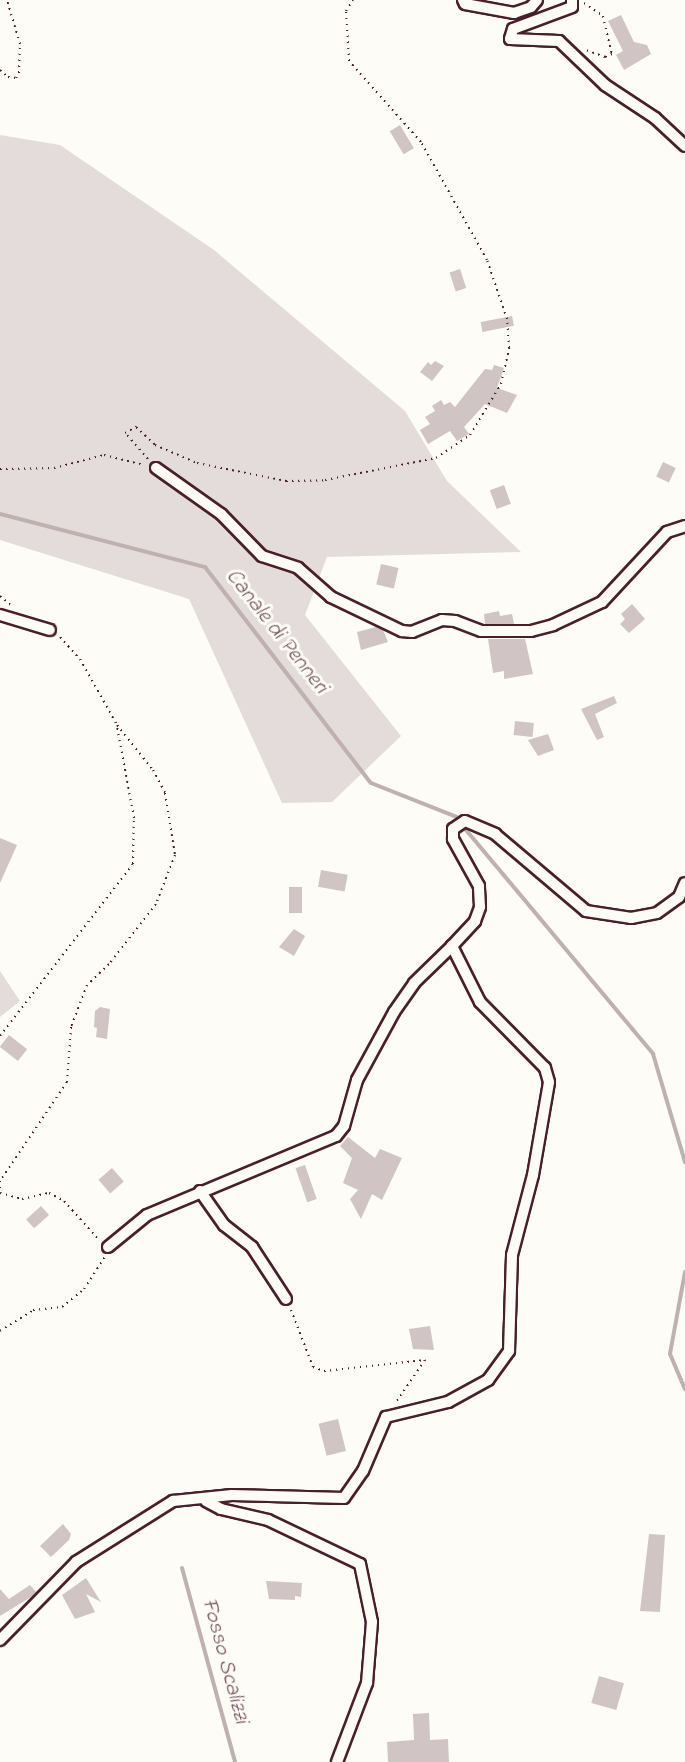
<!DOCTYPE html>
<style>
body{margin:0}
#map{position:relative;width:685px;height:1762px;overflow:hidden;background:#fdfcf7;font-family:"Indie Flower",sans-serif}
div>[style]{position:absolute}
.green>*{inset:0;background:#e3dcda}
.stream>*{height:4px;margin:-2px;padding:0 2px;transform-origin:2px;border-radius:2px;background:#c0b1b1}
.building>*{inset:0;background:#d0c5c4;transform-origin:0 0}
.path>*{height:2px;margin-top:-1px;transform-origin:0;background:repeating-linear-gradient(90deg,#4a1f2b 0 1.5px,transparent 0 6px)}
.roads{filter:drop-shadow(2px 0 #4a1f2b) drop-shadow(-2px 0 #4a1f2b) drop-shadow(0 2px #4a1f2b) drop-shadow(0 -2px #4a1f2b)}
.minor>*{height:10px;margin:-5px;padding:0 5px;transform-origin:5px;border-radius:5px;background:#fdfcf7}
span{translate:-50% -50%;white-space:nowrap;text-align:center;line-height:1.15;-webkit-text-stroke:6px #fdfcf7;paint-order:stroke}
.water-label{font-size:22px;color:#73525a;font-style:italic}
</style>
<div id="map">
<div class="green">
<div style="clip-path:polygon(0 135px,60px 145px,214px 250px,405px 411px,447px 481px,521px 552px,327px 557px,305px 615px,401px 736px,332px 802px,282px 803px,189px 599px,0 540px)"></div>
<div style="clip-path:polygon(0 971px,20px 1001px,0 1017px)"></div>
</div>
<div class="stream">
<div style="left:0;top:514px;width:212px;rotate:14.5deg"></div>
<div style="left:205px;top:567px;width:272px;rotate:52.5deg"></div>
<div style="left:371px;top:783px;width:92px;rotate:21.6deg"></div>
<div style="left:466px;top:830px;width:292px;rotate:50.1deg"></div>
<div style="left:653px;top:1054px;width:113px;rotate:73.5deg"></div>
<div style="left:685px;top:1272px;width:83px;rotate:100.4deg"></div>
<div style="left:670px;top:1354px;width:38px;rotate:67deg"></div>
<div style="left:182px;top:1568px;width:201px;rotate:74.7deg"></div>
</div>
<div class="building">
<div style="clip-path:polygon(621px 15px,634px 42px,647px 45px,651px 54px,624px 70px,616px 55px,623px 51px,608px 21px)"></div>
<div style="left:400px;top:125px;width:27px;height:12px;rotate:59deg"></div>
<div style="left:460px;top:269px;width:20px;height:11px;rotate:72deg"></div>
<div style="left:512px;top:316px;width:10px;height:32px;rotate:79deg"></div>
<div style="clip-path:polygon(435px 361px,444px 366px,432px 381px,420px 372px,428px 362px,431px 365px)"></div>
<div style="clip-path:polygon(494px 365px,504px 368px,497px 388px,517px 395px,507px 413px,485px 404px,464px 427px,469px 434px,457px 441px,450px 431px,428px 444px,420px 430px,430px 424px,425px 417px,435px 411px,432px 406px,441px 400px,444px 405px,450px 402px,455px 407px,485px 369px,492px 370px)"></div>
<div style="left:663px;top:462px;width:14px;height:16px;rotate:25deg"></div>
<div style="left:504px;top:485px;width:20px;height:15px;rotate:70deg"></div>
<div style="left:381px;top:564px;width:18px;height:21px;rotate:13deg"></div>
<div style="clip-path:polygon(632px 604px,645px 619px,629px 633px,620px 624px,625px 619px,621px 614px)"></div>
<div style="clip-path:polygon(499px 611px,500px 616px,512px 614px,514px 624px,485px 624px,484px 614px)"></div>
<div style="clip-path:polygon(376px 627px,383px 630px,388px 642px,361px 650px,357px 632px)"></div>
<div style="clip-path:polygon(488px 639px,525px 639px,533px 674px,504px 679px,504px 671px,493px 673px)"></div>
<div style="clip-path:polygon(614px 696px,617px 703px,595px 714px,604px 737px,597px 740px,581px 709px)"></div>
<div style="left:515px;top:721px;width:19px;height:14px;rotate:6deg"></div>
<div style="clip-path:polygon(548px 734px,554px 750px,538px 756px,528px 740px)"></div>
<div style="clip-path:polygon(0 838px,17px 845px,0 883px)"></div>
<div style="left:321px;top:870px;width:27px;height:17px;rotate:10deg"></div>
<div style="left:302px;top:887px;width:26px;height:13px;rotate:90deg"></div>
<div style="clip-path:polygon(294px 929px,305px 936px,294px 956px,279px 947px)"></div>
<div style="clip-path:polygon(100px 1007px,110px 1009px,107px 1039px,96px 1037px,97px 1028px,94px 1027px,95px 1011px)"></div>
<div style="left:9px;top:1035px;width:23px;height:15px;rotate:38deg"></div>
<div style="clip-path:polygon(348px 1137px,375px 1158px,380px 1149px,402px 1158px,382px 1200px,372px 1194px,361px 1219px,350px 1199px,358px 1190px,343px 1183px,352px 1158px,340px 1146px)"></div>
<div style="left:305px;top:1165px;width:36px;height:10px;rotate:71deg"></div>
<div style="left:112px;top:1168px;width:18px;height:18px;rotate:49deg"></div>
<div style="left:41px;top:1206px;width:12px;height:20px;rotate:48deg"></div>
<div style="clip-path:polygon(430px 1326px,434px 1350px,413px 1349px,409px 1329px)"></div>
<div style="left:338px;top:1419px;width:33px;height:20px;rotate:76deg"></div>
<div style="clip-path:polygon(63px 1524px,71px 1534px,69px 1540px,51px 1557px,40px 1546px)"></div>
<div style="clip-path:polygon(649px 1534px,665px 1535px,660px 1612px,640px 1611px)"></div>
<div style="clip-path:polygon(86px 1578px,101px 1602px,86px 1594px,95px 1612px,75px 1619px,62px 1595px)"></div>
<div style="clip-path:polygon(266px 1581px,302px 1583px,301px 1597px,295px 1596px,295px 1600px,269px 1599px)"></div>
<div style="clip-path:polygon(30px 1585px,36px 1592px,31px 1597px,0 1616px,0 1589px,9px 1599px)"></div>
<div style="left:599px;top:1676px;width:26px;height:28px;rotate:16deg"></div>
<div style="clip-path:polygon(429px 1713px,430px 1740px,448px 1739px,449px 1762px,388px 1762px,387px 1742px,414px 1740px,413px 1714px)"></div>
</div>
<div class="path">
<div style="left:584px;top:3px;width:23px;rotate:34deg"></div>
<div style="left:603px;top:16px;width:39px;rotate:77deg"></div>
<div style="left:612px;top:54px;width:8px;rotate:157deg"></div>
<div style="left:605px;top:57px;width:20px;rotate:-160deg"></div>
<div style="left:0;top:70px;width:11px;rotate:41deg"></div>
<div style="left:8px;top:77px;width:8px;rotate:7deg"></div>
<div style="left:16px;top:78px;width:6px;rotate:-59deg"></div>
<div style="left:19px;top:73px;width:29px;rotate:-88deg"></div>
<div style="left:20px;top:44px;width:46px;rotate:-106.5deg"></div>
<div style="left:148px;top:459px;width:35px;rotate:-131deg"></div>
<div style="left:125px;top:433px;width:13px;rotate:-29deg"></div>
<div style="left:136px;top:427px;width:26px;rotate:43deg"></div>
<div style="left:155px;top:445px;width:46px;rotate:23.2deg"></div>
<div style="left:197px;top:463px;width:91px;rotate:11.4deg"></div>
<div style="left:286px;top:481px;width:39px;rotate:-1deg"></div>
<div style="left:325px;top:480px;width:113px;rotate:-11.2deg"></div>
<div style="left:436px;top:458px;width:41px;rotate:-34.1deg"></div>
<div style="left:470px;top:435px;width:60px;rotate:-58.7deg"></div>
<div style="left:501px;top:384px;width:37px;rotate:-77deg"></div>
<div style="left:509px;top:348px;width:29px;rotate:-94deg"></div>
<div style="left:507px;top:319px;width:62px;rotate:-108.7deg"></div>
<div style="left:487px;top:260px;width:135px;rotate:-119.2deg"></div>
<div style="left:421px;top:142px;width:108px;rotate:-131.6deg"></div>
<div style="left:349px;top:61px;width:50px;rotate:-93.4deg"></div>
<div style="left:346px;top:11px;width:13px;rotate:-58deg"></div>
<div style="left:0;top:469px;width:54px;rotate:-1.1deg"></div>
<div style="left:54px;top:468px;width:52px;rotate:-14.6deg"></div>
<div style="left:104px;top:455px;width:41px;rotate:14deg"></div>
<div style="left:0;top:596px;width:16px;rotate:40deg"></div>
<div style="left:60px;top:637px;width:30px;rotate:48deg"></div>
<div style="left:80px;top:659px;width:76px;rotate:60.7deg"></div>
<div style="left:117px;top:725px;width:58px;rotate:51.3deg"></div>
<div style="left:153px;top:770px;width:26px;rotate:62deg"></div>
<div style="left:165px;top:793px;width:63px;rotate:80.8deg"></div>
<div style="left:175px;top:855px;width:53px;rotate:111.2deg"></div>
<div style="left:156px;top:904px;width:76px;rotate:128.1deg"></div>
<div style="left:109px;top:964px;width:30px;rotate:136deg"></div>
<div style="left:87px;top:985px;width:45px;rotate:110.9deg"></div>
<div style="left:71px;top:1027px;width:55px;rotate:94.2deg"></div>
<div style="left:67px;top:1082px;width:120px;rotate:124.1deg"></div>
<div style="left:0;top:1181px;width:12px;rotate:90deg"></div>
<div style="left:0;top:1193px;width:23px;rotate:15deg"></div>
<div style="left:22px;top:1199px;width:28px;rotate:-13deg"></div>
<div style="left:49px;top:1193px;width:17px;rotate:28deg"></div>
<div style="left:64px;top:1201px;width:54px;rotate:48deg"></div>
<div style="left:0;top:1036px;width:217px;rotate:-52.3deg"></div>
<div style="left:133px;top:864px;width:46px;rotate:-88.8deg"></div>
<div style="left:134px;top:818px;width:94px;rotate:-100.5deg"></div>
<div style="left:291px;top:1310px;width:61px;rotate:68.9deg"></div>
<div style="left:313px;top:1367px;width:12px;rotate:20deg"></div>
<div style="left:324px;top:1371px;width:102px;rotate:-6.2deg"></div>
<div style="left:425px;top:1360px;width:51px;rotate:124.6deg"></div>
<div style="left:0;top:1331px;width:39px;rotate:-32deg"></div>
<div style="left:33px;top:1310px;width:29px;rotate:-6deg"></div>
<div style="left:62px;top:1307px;width:28px;rotate:-39deg"></div>
<div style="left:84px;top:1289px;width:38px;rotate:-57deg"></div>
</div>
<div class="roads">
<div class="minor">
<div style="left:463px;top:0;width:4px;rotate:63deg"></div>
<div style="left:465px;top:4px;width:50px;rotate:10.4deg"></div>
<div style="left:514px;top:13px;width:18px;rotate:-19deg"></div>
<div style="left:531px;top:7px;width:9px;rotate:-49deg"></div>
<div style="left:572px;top:0;width:7px;rotate:90deg"></div>
<div style="left:572px;top:7px;width:63px;rotate:159.6deg"></div>
<div style="left:513px;top:29px;width:10px;rotate:107deg"></div>
<div style="left:510px;top:39px;width:49px;rotate:2.3deg"></div>
<div style="left:559px;top:41px;width:64px;rotate:43.7deg"></div>
<div style="left:605px;top:85px;width:60px;rotate:33.4deg"></div>
<div style="left:655px;top:118px;width:41px;rotate:43deg"></div>
<div style="left:156px;top:468px;width:80px;rotate:35.3deg"></div>
<div style="left:221px;top:514px;width:59px;rotate:45.7deg"></div>
<div style="left:262px;top:556px;width:38px;rotate:18deg"></div>
<div style="left:298px;top:568px;width:44px;rotate:41.3deg"></div>
<div style="left:331px;top:597px;width:79px;rotate:25.6deg"></div>
<div style="left:402px;top:631px;width:10px;rotate:6deg"></div>
<div style="left:412px;top:632px;width:32px;rotate:-22deg"></div>
<div style="left:442px;top:620px;width:13px;rotate:4deg"></div>
<div style="left:455px;top:621px;width:28px;rotate:21deg"></div>
<div style="left:481px;top:631px;width:50px"></div>
<div style="left:531px;top:631px;width:23px;rotate:-15deg"></div>
<div style="left:553px;top:625px;width:54px;rotate:-25.1deg"></div>
<div style="left:602px;top:602px;width:96px;rotate:-47.1deg"></div>
<div style="left:667px;top:532px;width:19px;rotate:-18deg"></div>
<div style="left:0;top:615px;width:52px;rotate:16.7deg"></div>
<div style="left:200px;top:1191px;width:42px;rotate:54.8deg"></div>
<div style="left:224px;top:1225px;width:36px;rotate:38deg"></div>
<div style="left:252px;top:1247px;width:62px;rotate:56.8deg"></div>
<div style="left:108px;top:1247px;width:50px;rotate:-39.4deg"></div>
<div style="left:147px;top:1215px;width:205px;rotate:-22.7deg"></div>
<div style="left:336px;top:1136px;width:13px;rotate:-51deg"></div>
<div style="left:344px;top:1126px;width:48px;rotate:-74.2deg"></div>
<div style="left:357px;top:1080px;width:77px;rotate:-61.4deg"></div>
<div style="left:394px;top:1012px;width:35px;rotate:-55deg"></div>
<div style="left:414px;top:983px;width:53px;rotate:-44.2deg"></div>
<div style="left:206px;top:1501px;width:17px;rotate:28deg"></div>
<div style="left:221px;top:1509px;width:48px;rotate:13.2deg"></div>
<div style="left:268px;top:1520px;width:102px;rotate:25.6deg"></div>
<div style="left:360px;top:1564px;width:59px;rotate:78.3deg"></div>
<div style="left:372px;top:1622px;width:61px;rotate:94.7deg"></div>
<div style="left:367px;top:1683px;width:85px;rotate:110.8deg"></div>
<div style="left:0;top:1640px;width:109px;rotate:-45.7deg"></div>
<div style="left:76px;top:1562px;width:115px;rotate:-32.2deg"></div>
<div style="left:173px;top:1501px;width:59px;rotate:-5.8deg"></div>
<div style="left:232px;top:1495px;width:112px;rotate:1.5deg"></div>
<div style="left:344px;top:1498px;width:33px;rotate:-55deg"></div>
<div style="left:363px;top:1471px;width:59px;rotate:-66.9deg"></div>
<div style="left:386px;top:1417px;width:64px;rotate:-13.6deg"></div>
<div style="left:448px;top:1402px;width:46px;rotate:-28.8deg"></div>
<div style="left:488px;top:1380px;width:36px;rotate:-54deg"></div>
<div style="left:509px;top:1351px;width:96px;rotate:-88.2deg"></div>
<div style="left:512px;top:1255px;width:83px;rotate:-75.3deg"></div>
<div style="left:533px;top:1175px;width:94px;rotate:-80.2deg"></div>
<div style="left:549px;top:1082px;width:15px;rotate:-106deg"></div>
<div style="left:545px;top:1068px;width:93px;rotate:-134.6deg"></div>
<div style="left:480px;top:1002px;width:63px;rotate:-116.6deg"></div>
<div style="left:452px;top:946px;width:34px;rotate:-47deg"></div>
<div style="left:475px;top:921px;width:15px;rotate:-70deg"></div>
<div style="left:480px;top:907px;width:21px;rotate:-93deg"></div>
<div style="left:479px;top:886px;width:54px;rotate:-119deg"></div>
<div style="left:453px;top:839px;width:10px;rotate:-90deg"></div>
<div style="left:453px;top:829px;width:14px;rotate:-34deg"></div>
<div style="left:465px;top:821px;width:33px;rotate:23deg"></div>
<div style="left:495px;top:834px;width:119px;rotate:40.2deg"></div>
<div style="left:586px;top:911px;width:46px;rotate:8.8deg"></div>
<div style="left:631px;top:918px;width:26px;rotate:-11deg"></div>
<div style="left:657px;top:913px;width:27px;rotate:-36deg"></div>
<div style="left:679px;top:897px;width:15px;rotate:-67deg"></div>
</div>
</div>
<div class="water-label">
<span style="left:276px;top:632px;rotate:52deg">Canale di Penneri</span>
<span style="left:224px;top:1661px;rotate:75deg">Fosso Scalizzi</span>
</div>
</div>
